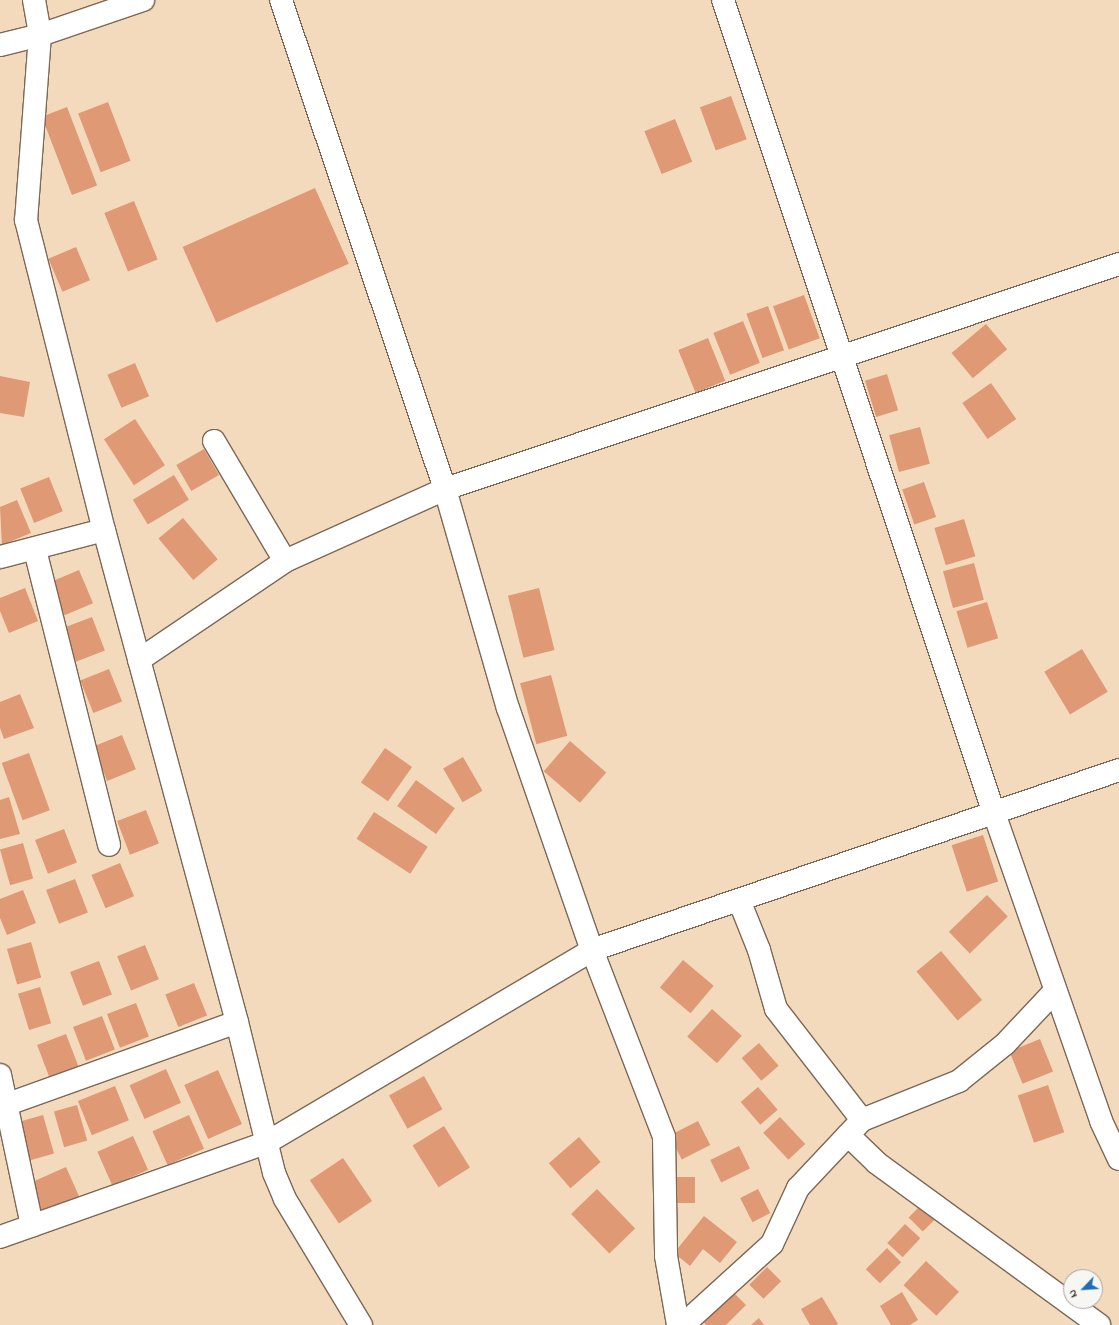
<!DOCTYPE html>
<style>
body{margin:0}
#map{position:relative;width:1119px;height:1325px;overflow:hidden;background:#f4dabd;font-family:"Indie Flower",sans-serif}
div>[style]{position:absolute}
.building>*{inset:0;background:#df9974;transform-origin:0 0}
.roads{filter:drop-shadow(1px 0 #7c6856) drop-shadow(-1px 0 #7c6856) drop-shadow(0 1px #7c6856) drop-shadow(0 -1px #7c6856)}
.street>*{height:22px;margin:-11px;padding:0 11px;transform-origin:11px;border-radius:11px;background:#fff}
span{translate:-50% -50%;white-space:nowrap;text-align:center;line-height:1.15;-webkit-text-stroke:4px #f6f6f2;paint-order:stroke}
.north{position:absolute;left:1063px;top:1269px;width:40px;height:40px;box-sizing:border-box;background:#f6f6f2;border:1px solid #aba49d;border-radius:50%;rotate:245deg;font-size:11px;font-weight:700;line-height:16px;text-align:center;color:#3b2a1e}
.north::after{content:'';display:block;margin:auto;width:14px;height:18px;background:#1f6fb2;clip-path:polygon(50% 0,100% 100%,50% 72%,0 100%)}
</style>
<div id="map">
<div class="building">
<div style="left:731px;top:96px;width:46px;height:33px;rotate:70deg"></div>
<div style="left:108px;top:102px;width:63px;height:32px;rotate:69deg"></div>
<div style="left:67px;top:107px;width:84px;height:27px;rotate:69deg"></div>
<div style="left:675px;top:119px;width:46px;height:33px;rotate:68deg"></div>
<div style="left:315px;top:188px;width:83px;height:145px;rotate:66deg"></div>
<div style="left:134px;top:201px;width:63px;height:32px;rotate:68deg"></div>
<div style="left:76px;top:247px;width:36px;height:30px;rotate:67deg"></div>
<div style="left:804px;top:295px;width:46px;height:33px;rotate:70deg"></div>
<div style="left:768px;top:306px;width:47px;height:23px;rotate:70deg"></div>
<div style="left:743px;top:321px;width:45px;height:32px;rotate:68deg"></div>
<div style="left:986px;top:324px;width:33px;height:45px;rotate:50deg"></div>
<div style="left:708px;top:338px;width:46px;height:32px;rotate:68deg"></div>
<div style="left:135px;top:363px;width:36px;height:30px;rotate:67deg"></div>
<div style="left:887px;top:374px;width:38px;height:23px;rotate:73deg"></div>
<div style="clip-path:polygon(0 376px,30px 382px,24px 417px,0 413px)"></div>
<div style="left:991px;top:383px;width:44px;height:35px;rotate:55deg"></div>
<div style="left:135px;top:419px;width:55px;height:37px;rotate:57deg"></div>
<div style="left:920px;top:427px;width:38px;height:32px;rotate:75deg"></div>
<div style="left:204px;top:449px;width:30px;height:32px;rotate:60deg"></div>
<div style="left:174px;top:475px;width:29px;height:48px;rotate:59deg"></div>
<div style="left:49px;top:477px;width:37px;height:31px;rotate:68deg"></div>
<div style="left:924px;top:482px;width:37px;height:23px;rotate:71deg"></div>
<div style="clip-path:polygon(17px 500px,31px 533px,2px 545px,0 507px)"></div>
<div style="left:183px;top:518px;width:54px;height:32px;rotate:50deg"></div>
<div style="left:964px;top:519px;width:39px;height:31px;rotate:73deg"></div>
<div style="left:974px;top:563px;width:38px;height:32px;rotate:75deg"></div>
<div style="left:79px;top:570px;width:36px;height:31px;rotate:67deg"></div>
<div style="clip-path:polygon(25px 588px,38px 621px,9px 633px,0 611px,0 598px)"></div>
<div style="left:539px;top:588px;width:64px;height:32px;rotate:76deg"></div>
<div style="left:987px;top:602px;width:38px;height:32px;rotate:73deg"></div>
<div style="left:92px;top:617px;width:36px;height:31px;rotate:69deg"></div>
<div style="left:1082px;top:649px;width:50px;height:44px;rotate:59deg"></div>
<div style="left:109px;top:669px;width:35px;height:31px;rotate:68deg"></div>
<div style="left:551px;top:675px;width:63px;height:32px;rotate:75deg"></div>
<div style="clip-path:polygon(20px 694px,34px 728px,4px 739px,0 728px,0 702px)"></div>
<div style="left:122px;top:735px;width:37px;height:31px;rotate:68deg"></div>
<div style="left:570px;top:741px;width:48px;height:40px;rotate:41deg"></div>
<div style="left:385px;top:748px;width:33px;height:42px;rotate:35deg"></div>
<div style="left:29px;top:753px;width:61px;height:29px;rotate:70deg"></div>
<div style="left:463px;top:757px;width:39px;height:23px;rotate:60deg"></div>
<div style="left:416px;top:780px;width:48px;height:32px;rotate:36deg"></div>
<div style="clip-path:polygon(9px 797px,20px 834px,0 839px,0 800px)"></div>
<div style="left:146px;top:810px;width:36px;height:31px;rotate:69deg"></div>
<div style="left:374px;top:812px;width:64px;height:32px;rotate:33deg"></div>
<div style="left:64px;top:829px;width:36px;height:31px;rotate:69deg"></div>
<div style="left:983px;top:835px;width:49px;height:33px;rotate:72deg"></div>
<div style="left:23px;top:843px;width:37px;height:24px;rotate:74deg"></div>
<div style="left:120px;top:863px;width:36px;height:31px;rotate:67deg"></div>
<div style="left:75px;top:879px;width:36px;height:31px;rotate:69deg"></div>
<div style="clip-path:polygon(23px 890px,36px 923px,7px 935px,0 918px,0 899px)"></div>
<div style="left:987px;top:895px;width:30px;height:53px;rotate:46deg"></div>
<div style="left:31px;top:942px;width:37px;height:25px;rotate:74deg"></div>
<div style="left:145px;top:945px;width:37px;height:30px;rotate:68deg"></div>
<div style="left:941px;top:951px;width:64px;height:32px;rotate:50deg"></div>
<div style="left:683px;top:960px;width:40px;height:36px;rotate:40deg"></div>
<div style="left:99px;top:961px;width:36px;height:31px;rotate:69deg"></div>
<div style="left:194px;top:983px;width:35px;height:31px;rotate:68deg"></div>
<div style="left:40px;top:987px;width:38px;height:23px;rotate:73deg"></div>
<div style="left:136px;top:1003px;width:36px;height:31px;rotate:69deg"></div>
<div style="left:712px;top:1009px;width:40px;height:37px;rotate:42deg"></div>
<div style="left:102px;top:1016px;width:36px;height:31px;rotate:69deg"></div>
<div style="left:66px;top:1034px;width:36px;height:31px;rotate:69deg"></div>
<div style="left:1040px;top:1039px;width:35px;height:33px;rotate:68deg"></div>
<div style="left:759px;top:1043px;width:30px;height:23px;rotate:49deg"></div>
<div style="left:166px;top:1069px;width:37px;height:40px;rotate:66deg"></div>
<div style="left:218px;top:1070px;width:59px;height:37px;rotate:66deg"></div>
<div style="left:424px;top:1076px;width:38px;height:40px;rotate:61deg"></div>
<div style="left:1048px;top:1085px;width:50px;height:32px;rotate:71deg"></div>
<div style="left:115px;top:1086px;width:37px;height:40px;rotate:68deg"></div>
<div style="left:758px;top:1087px;width:30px;height:23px;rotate:49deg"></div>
<div style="left:77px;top:1105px;width:37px;height:24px;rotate:74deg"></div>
<div style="left:43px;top:1115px;width:40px;height:32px;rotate:74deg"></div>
<div style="left:189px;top:1115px;width:37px;height:40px;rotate:66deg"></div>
<div style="left:780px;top:1117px;width:37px;height:23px;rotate:47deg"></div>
<div style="left:698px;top:1121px;width:27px;height:32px;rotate:63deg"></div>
<div style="left:444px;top:1126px;width:49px;height:37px;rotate:58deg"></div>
<div style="left:133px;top:1136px;width:37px;height:39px;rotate:66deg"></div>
<div style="left:579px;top:1137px;width:33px;height:40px;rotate:49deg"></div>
<div style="left:739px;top:1146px;width:25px;height:32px;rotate:64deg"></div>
<div style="left:343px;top:1158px;width:52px;height:40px;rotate:56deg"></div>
<div style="left:66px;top:1167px;width:37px;height:40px;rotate:66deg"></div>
<div style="left:675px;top:1177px;width:20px;height:26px"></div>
<div style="left:597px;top:1189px;width:55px;height:36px;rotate:46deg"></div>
<div style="left:758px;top:1189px;width:27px;height:20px;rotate:63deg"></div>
<div style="left:922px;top:1204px;width:20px;height:19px;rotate:45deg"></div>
<div style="clip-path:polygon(704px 1216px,737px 1242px,720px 1263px,703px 1249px,690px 1266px,674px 1253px)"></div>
<div style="left:905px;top:1224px;width:21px;height:26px;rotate:43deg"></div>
<div style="left:887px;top:1248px;width:20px;height:30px;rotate:45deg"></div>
<div style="left:926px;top:1261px;width:45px;height:33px;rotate:43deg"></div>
<div style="left:767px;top:1267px;width:20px;height:25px;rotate:45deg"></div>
<div style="clip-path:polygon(731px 1290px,746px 1305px,726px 1325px,706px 1325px,701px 1319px)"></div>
<div style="clip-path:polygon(902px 1292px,918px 1320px,910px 1325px,891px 1325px,880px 1306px)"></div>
<div style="clip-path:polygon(822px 1297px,838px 1324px,836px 1325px,810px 1325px,801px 1309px)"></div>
<div style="clip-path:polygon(759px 1318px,764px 1325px,751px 1325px)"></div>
</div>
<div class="roads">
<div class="street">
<div style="left:34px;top:0;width:36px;rotate:80deg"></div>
<div style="left:40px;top:35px;width:186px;rotate:94.3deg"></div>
<div style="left:26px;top:220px;width:320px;rotate:75.9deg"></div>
<div style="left:104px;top:530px;width:510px;rotate:74.87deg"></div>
<div style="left:237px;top:1022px;width:155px;rotate:76.2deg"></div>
<div style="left:274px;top:1173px;width:28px;rotate:67deg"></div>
<div style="left:285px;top:1199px;width:147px;rotate:58.9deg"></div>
<div style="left:281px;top:0;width:516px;rotate:71.46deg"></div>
<div style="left:445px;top:489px;width:228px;rotate:74deg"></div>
<div style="left:508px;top:708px;width:256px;rotate:70.9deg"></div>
<div style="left:592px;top:950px;width:200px;rotate:68.9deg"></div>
<div style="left:664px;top:1137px;width:119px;rotate:89deg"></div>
<div style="left:666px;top:1256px;width:70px;rotate:80.1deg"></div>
<div style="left:723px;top:0;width:857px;rotate:71.57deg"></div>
<div style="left:994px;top:813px;width:326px;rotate:70.8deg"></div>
<div style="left:1101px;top:1121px;width:42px;rotate:64.7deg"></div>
<div style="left:0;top:45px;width:41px;rotate:-14deg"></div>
<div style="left:40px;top:35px;width:109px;rotate:-18.8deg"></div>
<div style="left:214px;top:441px;width:139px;rotate:59.4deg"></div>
<div style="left:35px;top:550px;width:304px;rotate:75.9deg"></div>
<div style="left:0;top:557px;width:107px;rotate:-14.6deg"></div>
<div style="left:139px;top:660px;width:176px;rotate:-34.1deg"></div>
<div style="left:285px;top:561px;width:175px;rotate:-24.2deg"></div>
<div style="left:445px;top:489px;width:711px;rotate:-18.46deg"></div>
<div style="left:739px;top:900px;width:54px;rotate:68.2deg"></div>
<div style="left:759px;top:950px;width:61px;rotate:73.9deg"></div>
<div style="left:776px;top:1009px;width:140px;rotate:52.2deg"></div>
<div style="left:0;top:1075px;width:154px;rotate:78deg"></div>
<div style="left:5px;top:1105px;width:246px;rotate:-19.7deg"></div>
<div style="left:848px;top:1135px;width:40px;rotate:44deg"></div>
<div style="left:877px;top:1163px;width:275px;rotate:36.1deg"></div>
<div style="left:0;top:1237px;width:282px;rotate:-19.5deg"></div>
<div style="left:266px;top:1143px;width:379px;rotate:-30.6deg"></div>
<div style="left:592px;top:950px;width:557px;rotate:-18.86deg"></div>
<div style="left:683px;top:1325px;width:120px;rotate:-42.3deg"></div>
<div style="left:772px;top:1244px;width:62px;rotate:-65.1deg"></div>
<div style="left:798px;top:1188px;width:93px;rotate:-46.7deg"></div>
<div style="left:862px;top:1120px;width:105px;rotate:-21.9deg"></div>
<div style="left:959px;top:1081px;width:59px;rotate:-38.8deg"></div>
<div style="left:1005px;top:1044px;width:73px;rotate:-46.7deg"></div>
</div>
</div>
<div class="north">N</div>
</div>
